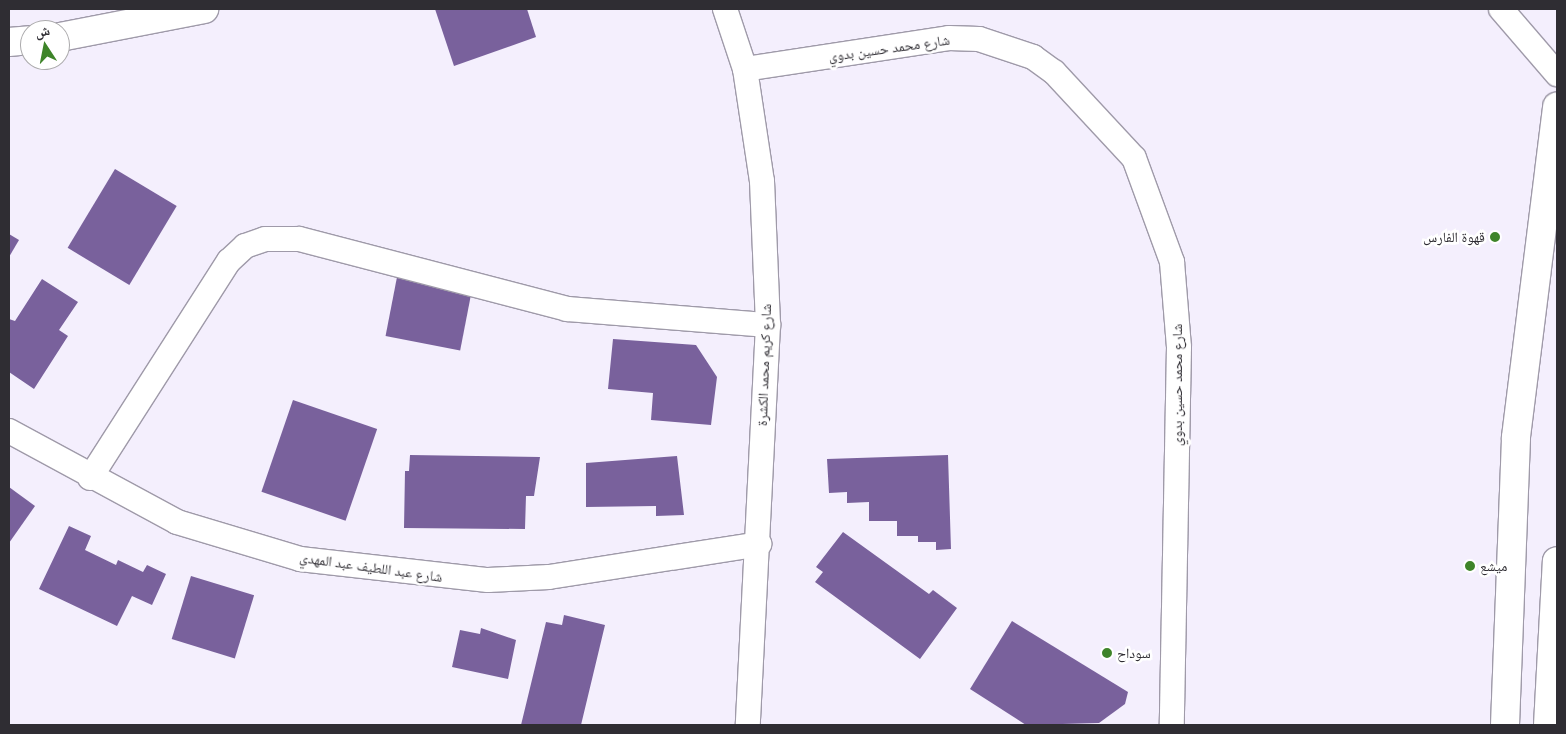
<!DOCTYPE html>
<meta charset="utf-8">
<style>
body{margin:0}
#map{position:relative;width:1566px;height:734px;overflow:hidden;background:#f4effd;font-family:Raleway,"Noto Naskh Arabic",sans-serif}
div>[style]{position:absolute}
.building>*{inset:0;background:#79619c;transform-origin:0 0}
.roads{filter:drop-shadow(1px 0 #9f9aa9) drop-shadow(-1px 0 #9f9aa9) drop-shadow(0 1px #9f9aa9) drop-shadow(0 -1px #9f9aa9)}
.street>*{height:24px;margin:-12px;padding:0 12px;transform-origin:12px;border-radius:12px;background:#fff}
.secondary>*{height:28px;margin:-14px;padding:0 14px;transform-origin:14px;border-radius:14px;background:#fff}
.dots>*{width:14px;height:14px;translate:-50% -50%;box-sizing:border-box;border:2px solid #fff;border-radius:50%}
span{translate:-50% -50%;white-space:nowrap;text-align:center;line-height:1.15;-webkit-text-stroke:5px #fff;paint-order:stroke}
.street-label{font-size:14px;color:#2f2d33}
.poi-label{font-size:14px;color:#2f2d33}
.right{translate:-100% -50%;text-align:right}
.left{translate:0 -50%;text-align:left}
.frame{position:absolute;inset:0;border:10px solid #2f2d33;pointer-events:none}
.north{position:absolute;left:20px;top:20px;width:50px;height:50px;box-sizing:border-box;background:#fff;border:1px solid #acabad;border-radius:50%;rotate:349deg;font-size:14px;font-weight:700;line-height:20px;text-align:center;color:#2f2d33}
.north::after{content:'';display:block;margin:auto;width:18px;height:22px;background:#3e8429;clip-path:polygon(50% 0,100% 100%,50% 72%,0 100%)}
</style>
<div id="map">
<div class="building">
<div style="clip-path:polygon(435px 9px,527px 9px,536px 37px,454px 66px)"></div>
<div style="left:115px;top:169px;width:72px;height:92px;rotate:31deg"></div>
<div style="clip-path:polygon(9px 234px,19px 240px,9px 257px)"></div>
<div style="left:397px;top:277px;width:76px;height:60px;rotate:11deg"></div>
<div style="clip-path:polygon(42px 279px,78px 302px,59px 330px,68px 336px,34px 389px,9px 372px,9px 319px,15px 321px)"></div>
<div style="clip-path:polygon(613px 339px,696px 345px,717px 377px,711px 425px,651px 420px,653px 393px,608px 389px)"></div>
<div style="left:293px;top:400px;width:89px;height:97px;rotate:19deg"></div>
<div style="clip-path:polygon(410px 455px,540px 457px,534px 496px,526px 496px,525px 529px,404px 528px,405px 471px,409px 471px)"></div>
<div style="clip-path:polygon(948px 455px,951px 549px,936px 550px,936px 542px,918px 542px,918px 536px,897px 536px,897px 521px,869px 521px,869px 502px,847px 503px,847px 492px,829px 493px,827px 459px)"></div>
<div style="clip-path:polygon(677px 456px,684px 515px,656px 516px,656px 506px,586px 507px,586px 463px)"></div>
<div style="clip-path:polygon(9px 487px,35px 506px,9px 543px)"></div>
<div style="clip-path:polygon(69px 526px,91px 536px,85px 550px,116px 565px,118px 560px,143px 572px,147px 565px,166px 574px,152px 605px,132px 596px,117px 626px,39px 589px)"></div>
<div style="clip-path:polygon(843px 532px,929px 594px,933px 590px,957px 608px,920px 659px,815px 582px,823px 572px,816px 567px)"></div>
<div style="left:191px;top:576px;width:66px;height:66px;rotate:17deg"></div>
<div style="clip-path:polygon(564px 615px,605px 625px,581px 725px,521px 725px,546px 622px,562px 625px)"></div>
<div style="clip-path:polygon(1012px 621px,1128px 692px,1125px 704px,1099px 723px,1026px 725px,970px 689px)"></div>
<div style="clip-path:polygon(481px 628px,516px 640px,508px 679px,452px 667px,460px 630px,480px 634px)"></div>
</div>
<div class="roads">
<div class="street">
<div style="left:725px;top:9px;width:63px;rotate:71.6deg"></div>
<div style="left:745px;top:69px;width:113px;rotate:81.4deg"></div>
<div style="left:762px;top:181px;width:144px;rotate:87.6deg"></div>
<div style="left:768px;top:325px;width:400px;rotate:92.9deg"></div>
<div style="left:1501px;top:9px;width:86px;rotate:49.3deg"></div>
<div style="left:745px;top:69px;width:206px;rotate:-8.6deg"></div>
<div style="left:949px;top:38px;width:30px;rotate:2deg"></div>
<div style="left:979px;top:39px;width:57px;rotate:18.4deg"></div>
<div style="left:1033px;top:57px;width:26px;rotate:36deg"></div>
<div style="left:1054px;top:72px;width:117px;rotate:47.1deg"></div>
<div style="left:1134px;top:158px;width:111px;rotate:69.9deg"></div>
<div style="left:1172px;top:262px;width:85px;rotate:85.3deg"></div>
<div style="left:1179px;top:347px;width:378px;rotate:91.1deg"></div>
<div style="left:9px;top:431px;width:191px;rotate:28.4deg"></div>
<div style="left:177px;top:522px;width:128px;rotate:16.7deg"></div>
<div style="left:300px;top:559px;width:189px;rotate:6.4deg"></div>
<div style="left:488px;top:580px;width:61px;rotate:-2.8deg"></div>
<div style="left:549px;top:577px;width:213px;rotate:-8.9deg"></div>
<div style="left:90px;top:478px;width:258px;rotate:-57.4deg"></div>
<div style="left:229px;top:261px;width:22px;rotate:-43deg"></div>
<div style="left:245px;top:246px;width:21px;rotate:-19deg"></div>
<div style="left:265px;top:239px;width:34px"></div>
<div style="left:299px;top:239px;width:277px;rotate:14.6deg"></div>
<div style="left:567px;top:309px;width:202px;rotate:4.6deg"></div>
</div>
<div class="secondary">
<div style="left:60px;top:37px;width:147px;rotate:-11deg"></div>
<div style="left:9px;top:42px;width:21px;rotate:-5deg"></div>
<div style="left:1505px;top:725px;width:288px;rotate:-87.8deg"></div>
<div style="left:1516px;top:437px;width:333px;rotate:-82.9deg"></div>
<div style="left:1548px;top:725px;width:164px;rotate:-86.9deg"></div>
</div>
</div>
<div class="dots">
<div style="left:1495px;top:237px;background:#3e8429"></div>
<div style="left:1470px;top:566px;background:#3e8429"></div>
<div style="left:1107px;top:653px;background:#3e8429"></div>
</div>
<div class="street-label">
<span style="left:889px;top:48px;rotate:-8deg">شارع محمد حسين بدوي</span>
<span style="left:764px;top:365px;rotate:-88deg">شارع كريم محمد الكشرة</span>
<span style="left:1177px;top:385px;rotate:-90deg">شارع محمد حسين بدوي</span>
<span style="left:371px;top:567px;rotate:8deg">شارع عبد اللطيف عبد المهدي</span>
</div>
<div class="poi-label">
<span class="right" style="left:1485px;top:237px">قهوة الفارس</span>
<span class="left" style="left:1480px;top:566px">ميشع</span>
<span class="left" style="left:1117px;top:653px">سوداح</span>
</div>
<div class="frame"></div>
<div class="north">ش</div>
</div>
